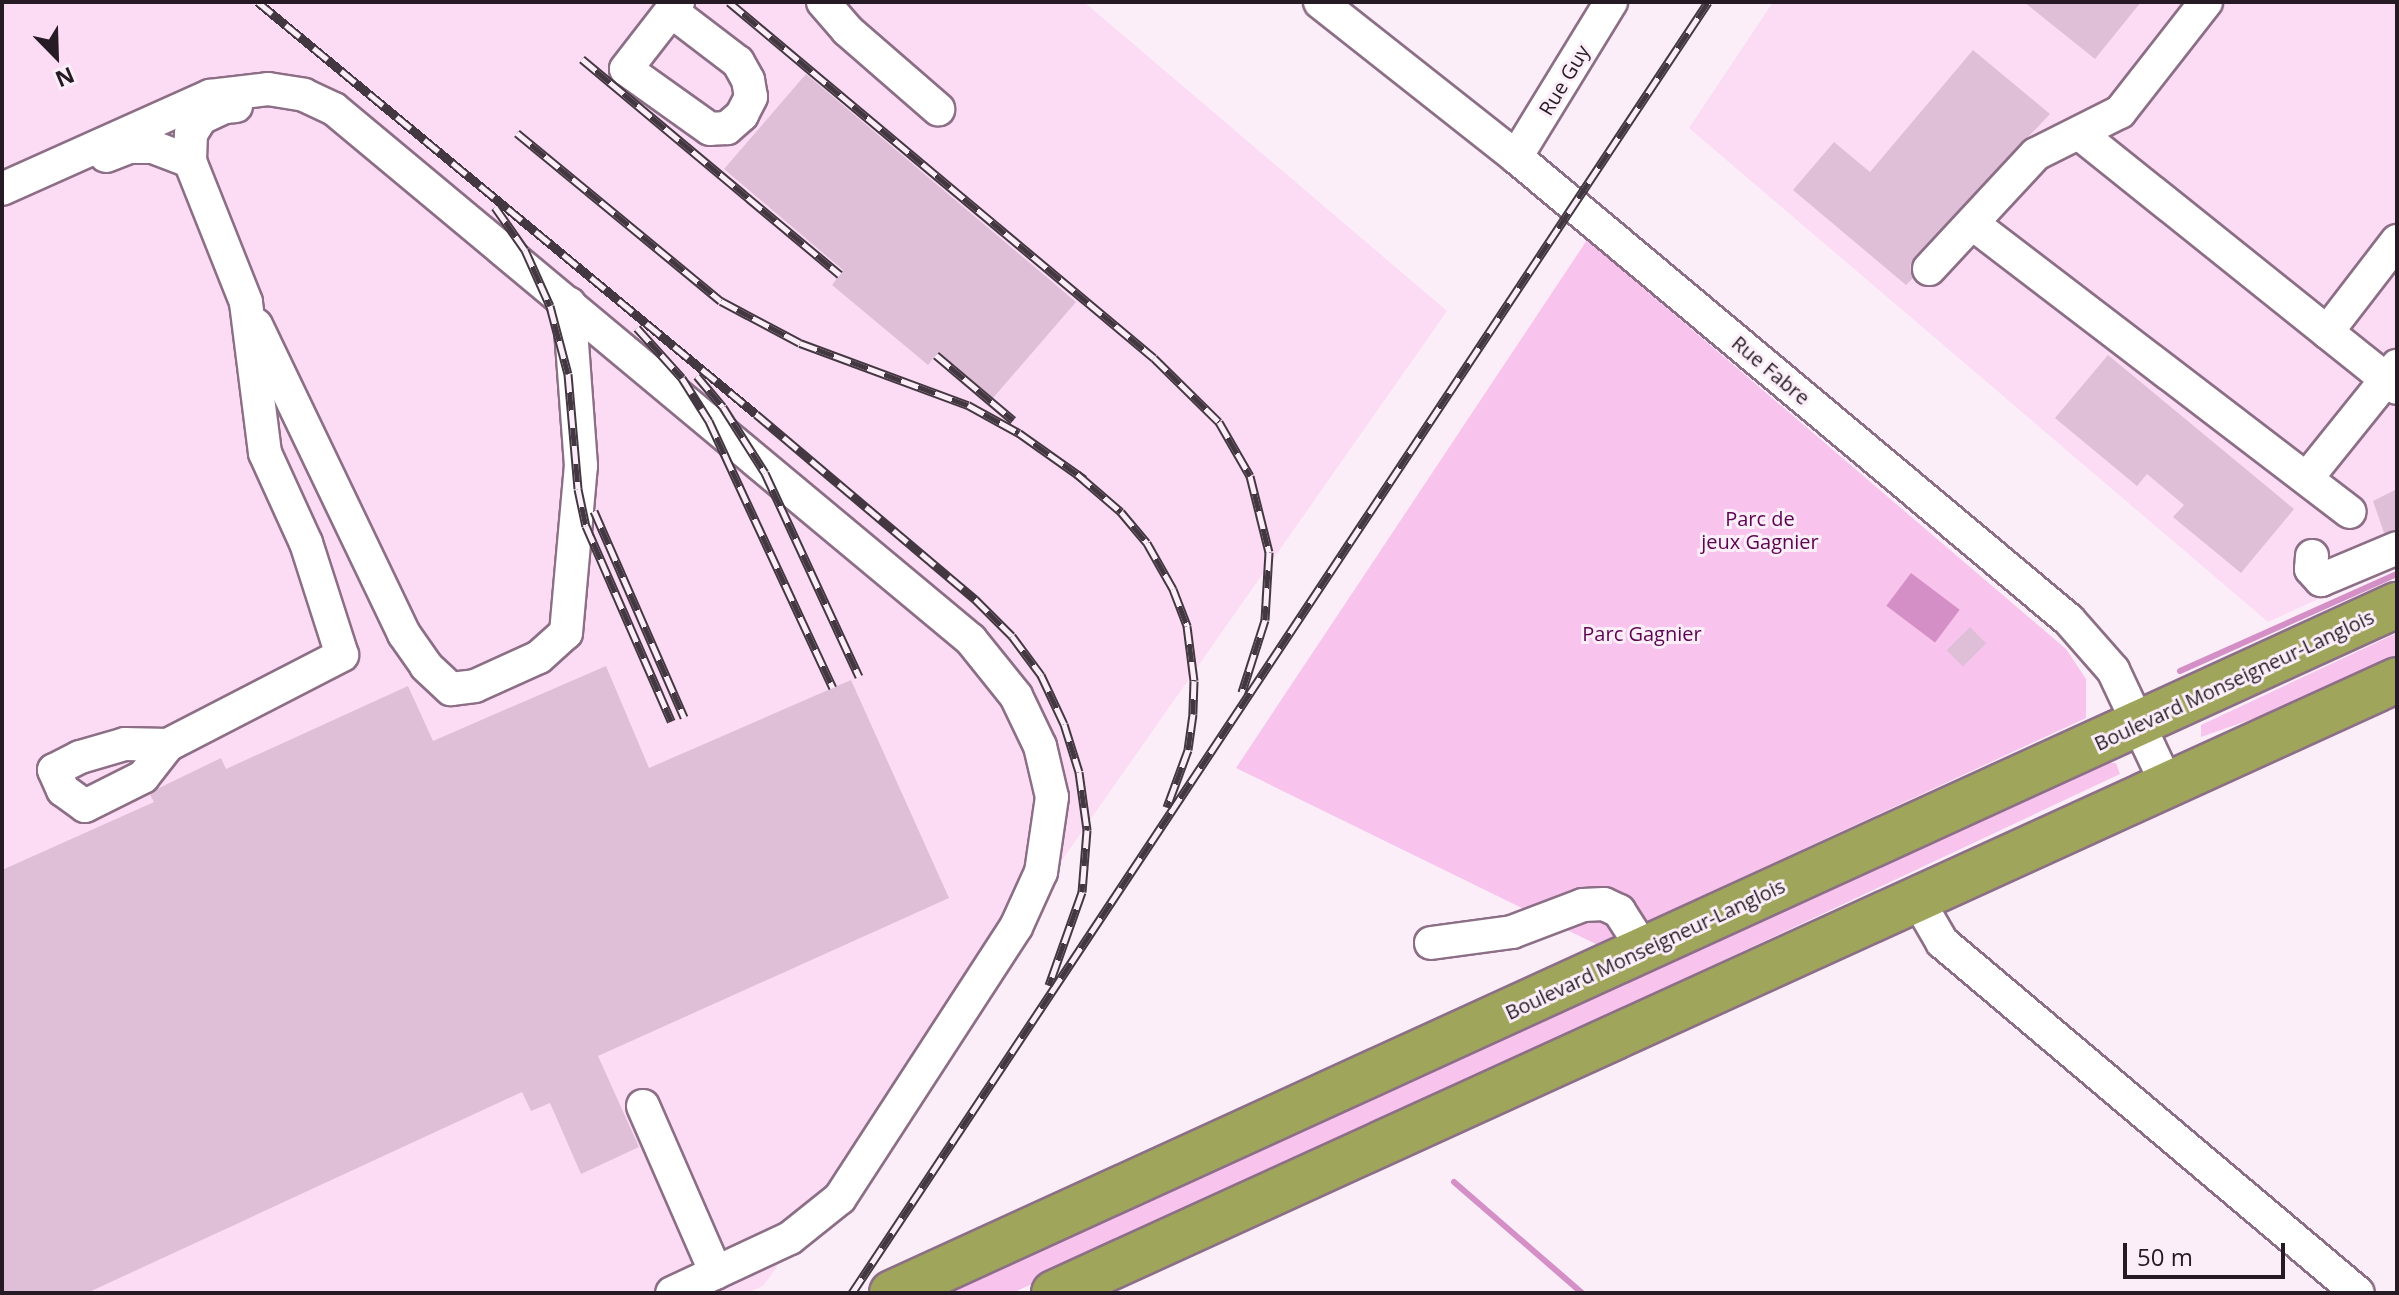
<!DOCTYPE html>
<style>
body{margin:0}
#map{position:relative;width:2399px;height:1295px;overflow:hidden;background:#fbeef8;font-family:"Open Sans",sans-serif}
div>[style]{position:absolute}
.built>*{inset:0;background:#fcdcf4}
.green>*{inset:0;background:#f8c3ec}
.water>*{inset:0;background:#d48fc6;transform-origin:0 0}
.stream>*{height:6px;margin:-3px;padding:0 3px;transform-origin:3px;border-radius:3px;background:#d48fc6}
.building>*{inset:0;background:#dfbfd8;transform-origin:0 0}
.roads{filter:drop-shadow(2px 0 #8c6f86) drop-shadow(-2px 0 #8c6f86) drop-shadow(0 2px #8c6f86) drop-shadow(0 -2px #8c6f86)}
.minor>*{height:32px;margin:-16px;padding:0 16px;transform-origin:16px;border-radius:16px;background:#fff}
.highway>*{height:44px;margin:-22px;padding:0 22px;transform-origin:22px;border-radius:22px;background:#a0a55c}
.rail>*{height:9px;margin-top:-4.5px;transform-origin:0;background:repeating-linear-gradient(90deg,#fbeef8 0 18px,#433841 0 36px);box-sizing:border-box;border-block:2px solid #433841}
span{translate:-50% -50%;white-space:nowrap;text-align:center;line-height:1.15;-webkit-text-stroke:6px #fbeef8;paint-order:stroke}
.street-label{font-size:20px;color:#261b24}
.park-label{font-size:20px;color:#5b0551}
.frame{position:absolute;inset:0;border:4px solid #261b24;pointer-events:none}
.north{position:absolute;left:16px;top:16px;width:80px;height:80px;-webkit-text-stroke:6px #fbeef8;paint-order:stroke;rotate:157deg;font-size:22px;font-weight:700;line-height:32px;text-align:center;color:#261b24}
.north::after{content:'';display:block;margin:auto;width:28px;height:36px;background:#261b24;clip-path:polygon(50% 0,100% 100%,50% 72%,0 100%)}
.scale{position:absolute;left:2123px;top:1243px;width:162px;height:36px;box-sizing:border-box;border:4px solid #261b24;border-top:0;padding-left:10px;font-size:24px;line-height:28px;white-space:nowrap;color:#261b24;-webkit-text-stroke:6px #fbeef8;paint-order:stroke}
</style>
<div id="map">
<div class="built">
<div style="clip-path:polygon(2px 2px,1084px 2px,1447px 311px,764px 1285px,748px 1293px,2px 1293px)"></div>
<div style="clip-path:polygon(1773px 2px,2397px 2px,2397px 563px,2268px 622px,1689px 128px)"></div>
</div>
<div class="green">
<div style="clip-path:polygon(1587px 240px,2066px 649px,2086px 679px,2086px 718px,1663px 914px,1610px 951px,1236px 768px)"></div>
<div style="clip-path:polygon(2397px 633px,2397px 656px,2379px 667px,2309px 699px,2201px 737px,2201px 725px)"></div>
<div style="clip-path:polygon(2110px 763px,2116px 763px,2120px 774px,1092px 1257px,1012px 1293px,932px 1293px)"></div>
</div>
<div class="water">
<div style="left:1911px;top:573px;width:61px;height:41px;rotate:37deg"></div>
</div>
<div class="stream">
<div style="left:2180px;top:671px;width:238px;rotate:-24.1deg"></div>
<div style="left:1454px;top:1182px;width:169px;rotate:40.9deg"></div>
</div>
<div class="building">
<div style="clip-path:polygon(2024px 2px,2141px 2px,2095px 59px)"></div>
<div style="clip-path:polygon(1973px 50px,2050px 114px,1915px 256px,1910px 266px,1913px 278px,1906px 285px,1793px 190px,1834px 142px,1870px 172px)"></div>
<div style="clip-path:polygon(806px 74px,1076px 302px,993px 398px,938px 352px,928px 365px,832px 285px,843px 270px,724px 169px)"></div>
<div style="clip-path:polygon(2108px 355px,2294px 509px,2241px 573px,2173px 517px,2184px 505px,2147px 474px,2137px 486px,2055px 418px)"></div>
<div style="clip-path:polygon(2397px 489px,2397px 529px,2384px 533px,2373px 501px)"></div>
<div style="left:1970px;top:627px;width:23px;height:33px;rotate:45deg"></div>
<div style="clip-path:polygon(606px 666px,649px 768px,851px 680px,949px 898px,598px 1056px,639px 1147px,581px 1174px,550px 1103px,531px 1111px,522px 1092px,87px 1293px,2px 1293px,2px 870px,154px 802px,150px 795px,159px 788px,221px 758px,226px 769px,408px 686px,433px 741px)"></div>
</div>
<div class="roads">
<div class="minor">
<div style="left:823px;top:2px;width:37px;rotate:49deg"></div>
<div style="left:847px;top:30px;width:121px;rotate:41deg"></div>
<div style="left:1320px;top:2px;width:250px;rotate:38.3deg"></div>
<div style="left:1516px;top:157px;width:721px;rotate:39.94deg"></div>
<div style="left:2069px;top:620px;width:67px;rotate:48.7deg"></div>
<div style="left:2113px;top:670px;width:127px;rotate:64.8deg"></div>
<div style="left:671px;top:11px;width:84px;rotate:37.3deg"></div>
<div style="left:738px;top:62px;width:21px;rotate:61deg"></div>
<div style="left:748px;top:80px;width:17px;rotate:80deg"></div>
<div style="left:751px;top:97px;width:20px;rotate:117deg"></div>
<div style="left:742px;top:115px;width:20px;rotate:139deg"></div>
<div style="left:727px;top:128px;width:17px;rotate:177deg"></div>
<div style="left:710px;top:129px;width:103px;rotate:-144.5deg"></div>
<div style="left:626px;top:69px;width:85px;rotate:-52.2deg"></div>
<div style="left:2080px;top:134px;width:406px;rotate:38.7deg"></div>
<div style="left:106px;top:156px;width:26px;rotate:-21deg"></div>
<div style="left:130px;top:147px;width:23px"></div>
<div style="left:153px;top:147px;width:40px;rotate:21deg"></div>
<div style="left:1516px;top:157px;width:182px;rotate:-58.5deg"></div>
<div style="left:2px;top:189px;width:228px;rotate:-24.1deg"></div>
<div style="left:210px;top:96px;width:58px;rotate:-6.9deg"></div>
<div style="left:268px;top:89px;width:36px;rotate:9deg"></div>
<div style="left:304px;top:95px;width:33px;rotate:25deg"></div>
<div style="left:334px;top:109px;width:829px;rotate:39.81deg"></div>
<div style="left:971px;top:640px;width:72px;rotate:51.2deg"></div>
<div style="left:1016px;top:696px;width:55px;rotate:64.4deg"></div>
<div style="left:1040px;top:746px;width:52px;rotate:76.8deg"></div>
<div style="left:1052px;top:797px;width:76px;rotate:98.3deg"></div>
<div style="left:1041px;top:872px;width:60px;rotate:114.4deg"></div>
<div style="left:1016px;top:927px;width:323px;rotate:123deg"></div>
<div style="left:840px;top:1198px;width:64px;rotate:141.3deg"></div>
<div style="left:790px;top:1238px;width:130px;rotate:155deg"></div>
<div style="left:1973px;top:224px;width:474px;rotate:37.4deg"></div>
<div style="left:1929px;top:269px;width:157px;rotate:-47.1deg"></div>
<div style="left:2036px;top:154px;width:94px;rotate:-26.6deg"></div>
<div style="left:2120px;top:112px;width:140px;rotate:-52deg"></div>
<div style="left:256px;top:325px;width:343px;rotate:64.4deg"></div>
<div style="left:404px;top:634px;width:39px;rotate:55deg"></div>
<div style="left:426px;top:666px;width:34px;rotate:43deg"></div>
<div style="left:451px;top:689px;width:24px;rotate:-7deg"></div>
<div style="left:475px;top:686px;width:70px;rotate:-24.4deg"></div>
<div style="left:539px;top:657px;width:36px;rotate:-42deg"></div>
<div style="left:566px;top:633px;width:168px;rotate:-84.9deg"></div>
<div style="left:581px;top:466px;width:163px;rotate:-94.2deg"></div>
<div style="left:2327px;top:332px;width:115px;rotate:-52.4deg"></div>
<div style="left:2307px;top:478px;width:144px;rotate:-51.2deg"></div>
<div style="left:2312px;top:556px;width:13px;rotate:94deg"></div>
<div style="left:2311px;top:569px;width:15px;rotate:48deg"></div>
<div style="left:2321px;top:580px;width:82px;rotate:-22.8deg"></div>
<div style="left:168px;top:745px;width:43px;rotate:-178.7deg"></div>
<div style="left:125px;top:744px;width:47px;rotate:163.9deg"></div>
<div style="left:80px;top:757px;width:29px;rotate:153deg"></div>
<div style="left:54px;top:770px;width:22px;rotate:66deg"></div>
<div style="left:63px;top:790px;width:27px;rotate:36deg"></div>
<div style="left:85px;top:806px;width:65px;rotate:-26.6deg"></div>
<div style="left:143px;top:777px;width:41px;rotate:-52deg"></div>
<div style="left:168px;top:745px;width:196px;rotate:-27.3deg"></div>
<div style="left:342px;top:655px;width:118px;rotate:-107.8deg"></div>
<div style="left:306px;top:543px;width:99px;rotate:-114.5deg"></div>
<div style="left:265px;top:453px;width:152px;rotate:-97.2deg"></div>
<div style="left:246px;top:302px;width:152px;rotate:-111.7deg"></div>
<div style="left:190px;top:161px;width:27px;rotate:-88deg"></div>
<div style="left:191px;top:134px;width:19px;rotate:-58deg"></div>
<div style="left:201px;top:118px;width:26px;rotate:-25deg"></div>
<div style="left:225px;top:107px;width:11px;rotate:-5deg"></div>
<div style="left:1917px;top:899px;width:50px;rotate:59.8deg"></div>
<div style="left:1942px;top:942px;width:544px;rotate:40.16deg"></div>
<div style="left:1431px;top:943px;width:82px;rotate:-7.7deg"></div>
<div style="left:1512px;top:932px;width:76px;rotate:-20.8deg"></div>
<div style="left:1583px;top:905px;width:21px;rotate:-3deg"></div>
<div style="left:1604px;top:904px;width:17px;rotate:25deg"></div>
<div style="left:1619px;top:911px;width:46px;rotate:57.3deg"></div>
<div style="left:643px;top:1106px;width:182px;rotate:66.4deg"></div>
</div>
<div class="highway">
<div style="left:892px;top:1293px;width:1655px;rotate:-24.57deg"></div>
<div style="left:1054px;top:1293px;width:1476px;rotate:-24.53deg"></div>
</div>
</div>
<div class="rail">
<div style="left:258px;top:2px;width:646px;rotate:39.6deg"></div>
<div style="left:756px;top:414px;width:287px;rotate:40.2deg"></div>
<div style="left:975px;top:599px;width:52px;rotate:45deg"></div>
<div style="left:1012px;top:636px;width:49px;rotate:53.4deg"></div>
<div style="left:1041px;top:675px;width:54px;rotate:64.9deg"></div>
<div style="left:1064px;top:724px;width:50px;rotate:72.6deg"></div>
<div style="left:1079px;top:772px;width:59px;rotate:82.1deg"></div>
<div style="left:1087px;top:830px;width:62px;rotate:94.6deg"></div>
<div style="left:1082px;top:892px;width:99px;rotate:109.5deg"></div>
<div style="left:729px;top:2px;width:554px;rotate:39.95deg"></div>
<div style="left:1154px;top:358px;width:91px;rotate:44.6deg"></div>
<div style="left:1219px;top:422px;width:62px;rotate:60.1deg"></div>
<div style="left:1250px;top:476px;width:78px;rotate:76deg"></div>
<div style="left:1269px;top:552px;width:68px;rotate:93.4deg"></div>
<div style="left:1265px;top:620px;width:76px;rotate:107.7deg"></div>
<div style="left:582px;top:59px;width:336px;rotate:39.9deg"></div>
<div style="left:517px;top:133px;width:264px;rotate:39.5deg"></div>
<div style="left:721px;top:301px;width:89px;rotate:28deg"></div>
<div style="left:800px;top:343px;width:179px;rotate:20.3deg"></div>
<div style="left:968px;top:405px;width:58px;rotate:28.8deg"></div>
<div style="left:1019px;top:433px;width:80px;rotate:35.3deg"></div>
<div style="left:495px;top:207px;width:52px;rotate:55.1deg"></div>
<div style="left:525px;top:250px;width:61px;rotate:65.9deg"></div>
<div style="left:550px;top:306px;width:70px;rotate:75.2deg"></div>
<div style="left:568px;top:374px;width:115px;rotate:85deg"></div>
<div style="left:578px;top:489px;width:38px;rotate:78deg"></div>
<div style="left:586px;top:526px;width:213px;rotate:66.4deg"></div>
<div style="left:637px;top:328px;width:67px;rotate:48deg"></div>
<div style="left:682px;top:378px;width:51px;rotate:57.9deg"></div>
<div style="left:709px;top:421px;width:294px;rotate:65.1deg"></div>
<div style="left:936px;top:355px;width:101px;rotate:40.2deg"></div>
<div style="left:697px;top:376px;width:40px;rotate:50deg"></div>
<div style="left:723px;top:407px;width:78px;rotate:57.5deg"></div>
<div style="left:765px;top:473px;width:224px;rotate:65.2deg"></div>
<div style="left:1077px;top:474px;width:58px;rotate:40.8deg"></div>
<div style="left:1121px;top:512px;width:40px;rotate:50deg"></div>
<div style="left:1147px;top:543px;width:53px;rotate:60.5deg"></div>
<div style="left:1173px;top:589px;width:40px;rotate:69deg"></div>
<div style="left:1187px;top:626px;width:55px;rotate:82.7deg"></div>
<div style="left:1194px;top:681px;width:33px;rotate:92deg"></div>
<div style="left:1193px;top:714px;width:36px;rotate:98deg"></div>
<div style="left:1188px;top:750px;width:61px;rotate:110.2deg"></div>
<div style="left:594px;top:511px;width:225px;rotate:66.4deg"></div>
<div style="left:852px;top:1293px;width:1549px;rotate:-56.45deg"></div>
</div>
<div class="street-label">
<span style="left:1564px;top:80px;rotate:-59deg">Rue Guy</span>
<span style="left:1771px;top:370px;rotate:40deg">Rue Fabre</span>
<span style="left:2234px;top:680px;rotate:-25deg">Boulevard Monseigneur-Langlois</span>
<span style="left:1645px;top:949px;rotate:-25deg">Boulevard Monseigneur-Langlois</span>
</div>
<div class="park-label">
<span style="left:1760px;top:530px">Parc de<br>jeux Gagnier</span>
<span style="left:1642px;top:633px">Parc Gagnier</span>
</div>
<div class="frame"></div>
<div class="north">N</div>
<div class="scale">50 m</div>
</div>
